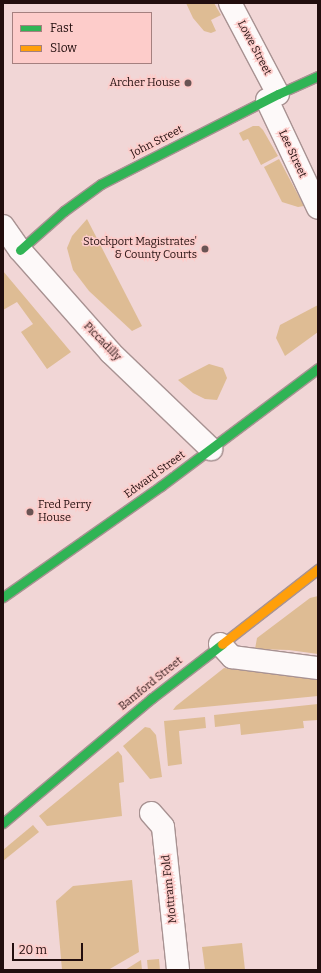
<!DOCTYPE html>
<style>
body{margin:0}
#map{position:relative;width:321px;height:973px;overflow:hidden;background:#f1d6d6;font-family:Bitter,serif}
div>[style]{position:absolute}
.green>*{inset:0;background:#debc94;transform-origin:0 0}
.roads{filter:drop-shadow(1px 0 #a89292) drop-shadow(-1px 0 #a89292) drop-shadow(0 1px #a89292) drop-shadow(0 -1px #a89292)}
.street>*{height:22px;margin:-11px;padding:0 11px;transform-origin:11px;border-radius:11px;background:#fdf9f9}
.fast>*{height:9px;margin:-4.5px;padding:0 4.5px;transform-origin:4.5px;border-radius:4.5px;background:#30b455}
.slow>*{height:9px;margin:-4.5px;padding:0 4.5px;transform-origin:4.5px;border-radius:4.5px;background:#ff9f0a}
.dots>*{width:11px;height:11px;translate:-50% -50%;box-sizing:border-box;border:2px solid #fdccca;border-radius:50%}
span{translate:-50% -50%;white-space:nowrap;text-align:center;line-height:1.15;-webkit-text-stroke:3px #fdccca;paint-order:stroke}
.street-label{font-size:11px;color:#220e0e}
.poi-label{font-size:11px;color:#220e0e}
.right{translate:-100% -50%;text-align:right}
.left{translate:0 -50%;text-align:left}
.frame{position:absolute;inset:0;border:4px solid #220e0e;pointer-events:none}
.legend{position:absolute;left:12px;top:12px;width:140px;height:52px;box-sizing:border-box;background:#fdccca;border:1px solid #a5807f;margin:0;padding:5px 7px;list-style:none;font-size:12px;color:#220e0e}
.legend li{display:flex;align-items:center;gap:8px;height:20px}
.legend b{width:20px;border:1px solid #a5807f}
.scale{position:absolute;left:12px;top:943px;width:71px;height:18px;box-sizing:border-box;border:2px solid #220e0e;border-top:0;padding-left:5px;font-size:12px;line-height:14px;white-space:nowrap;color:#220e0e;-webkit-text-stroke:3px #fdccca;paint-order:stroke}
</style>
<div id="map">
<div class="green">
<div style="clip-path:polygon(186px 3px,214px 3px,221px 15px,211px 20px,216px 31px,211px 33px,204px 31px,193px 18px)"></div>
<div style="clip-path:polygon(253px 126px,259px 126px,263px 130px,278px 156px,261px 165px,248px 139px,243px 141px,239px 133px)"></div>
<div style="clip-path:polygon(279px 159px,304px 206px,298px 207px,282px 202px,264px 167px)"></div>
<div style="clip-path:polygon(87px 219px,142px 326px,132px 331px,89px 291px,73px 270px,67px 248px,72px 236px)"></div>
<div style="clip-path:polygon(3px 271px,71px 352px,47px 369px,21px 332px,33px 324px,17px 302px,3px 310px)"></div>
<div style="clip-path:polygon(318px 305px,318px 332px,285px 356px,276px 338px,280px 325px)"></div>
<div style="clip-path:polygon(209px 364px,223px 368px,227px 378px,217px 400px,205px 399px,193px 393px,178px 380px)"></div>
<div style="clip-path:polygon(318px 596px,318px 654px,289px 650px,255px 649px,257px 638px,310px 598px)"></div>
<div style="clip-path:polygon(224px 668px,318px 680px,318px 696px,173px 710px,176px 706px)"></div>
<div style="clip-path:polygon(318px 704px,318px 720px,303px 721px,304px 728px,241px 735px,240px 724px,215px 727px,214px 715px)"></div>
<div style="clip-path:polygon(205px 717px,206px 728px,179px 731px,182px 764px,168px 766px,164px 721px)"></div>
<div style="clip-path:polygon(145px 727px,150px 728px,156px 735px,162px 777px,150px 779px,123px 746px)"></div>
<div style="clip-path:polygon(118px 751px,122px 756px,124px 782px,119px 783px,122px 816px,47px 826px,39px 816px)"></div>
<div style="clip-path:polygon(33px 825px,39px 832px,3px 861px,3px 850px)"></div>
<div style="clip-path:polygon(132px 880px,139px 952px,108px 970px,62px 970px,56px 901px,73px 886px)"></div>
<div style="clip-path:polygon(242px 943px,245px 970px,205px 970px,202px 947px)"></div>
<div style="left:159px;top:959px;width:11px;height:12px;rotate:85deg"></div>
<div style="clip-path:polygon(141px 960px,142px 970px,125px 970px)"></div>
</div>
<div class="roads">
<div class="street">
<div style="left:230px;top:3px;width:103px;rotate:62.2deg"></div>
<div style="left:267px;top:100px;width:119px;rotate:64.7deg"></div>
<div style="left:3px;top:226px;width:29px;rotate:55deg"></div>
<div style="left:20px;top:250px;width:137px;rotate:48.5deg"></div>
<div style="left:111px;top:353px;width:139px;rotate:43.8deg"></div>
<div style="left:220px;top:644px;width:18px;rotate:47deg"></div>
<div style="left:232px;top:657px;width:87px;rotate:7.3deg"></div>
<div style="left:151px;top:813px;width:18px;rotate:49deg"></div>
<div style="left:163px;top:827px;width:144px;rotate:84deg"></div>
</div>
<div class="fast">
<div style="left:20px;top:250px;width:59px;rotate:-41.6deg"></div>
<div style="left:64px;top:211px;width:46px;rotate:-36.1deg"></div>
<div style="left:101px;top:184px;width:199px;rotate:-27deg"></div>
<div style="left:278px;top:94px;width:44px;rotate:-24.2deg"></div>
<div style="left:3px;top:597px;width:193px;rotate:-35.1deg"></div>
<div style="left:161px;top:486px;width:196px;rotate:-36.9deg"></div>
<div style="left:3px;top:823px;width:194px;rotate:-40deg"></div>
<div style="left:152px;top:698px;width:88px;rotate:-37.6deg"></div>
</div>
<div class="slow">
<div style="left:222px;top:644px;width:122px;rotate:-38deg"></div>
</div>
</div>
<div class="dots">
<div style="left:188px;top:83px;background:#6a5454"></div>
<div style="left:205px;top:249px;background:#6a5454"></div>
<div style="left:30px;top:512px;background:#6a5454"></div>
</div>
<div class="street-label">
<span style="left:254px;top:48px;rotate:62deg">Lowe Street</span>
<span style="left:157px;top:142px;rotate:-27deg">John Street</span>
<span style="left:292px;top:154px;rotate:65deg">Lee Street</span>
<span style="left:102px;top:342px;rotate:46deg">Piccadilly</span>
<span style="left:155px;top:475px;rotate:-36deg">Edward Street</span>
<span style="left:151px;top:684px;rotate:-39deg">Bamford Street</span>
<span style="left:170px;top:889px;rotate:-96deg">Mottram Fold</span>
</div>
<div class="poi-label">
<span class="right" style="left:180px;top:83px">Archer House</span>
<span class="right" style="left:197px;top:249px">Stockport Magistrates'<br>&amp; County Courts</span>
<span class="left" style="left:38px;top:512px">Fred Perry<br>House</span>
</div>
<div class="frame"></div>
<ul class="legend">
<li><b style="height:5px;background:#30b455"></b>Fast</li>
<li><b style="height:5px;background:#ff9f0a"></b>Slow</li>
</ul>
<div class="scale">20 m</div>
</div>
